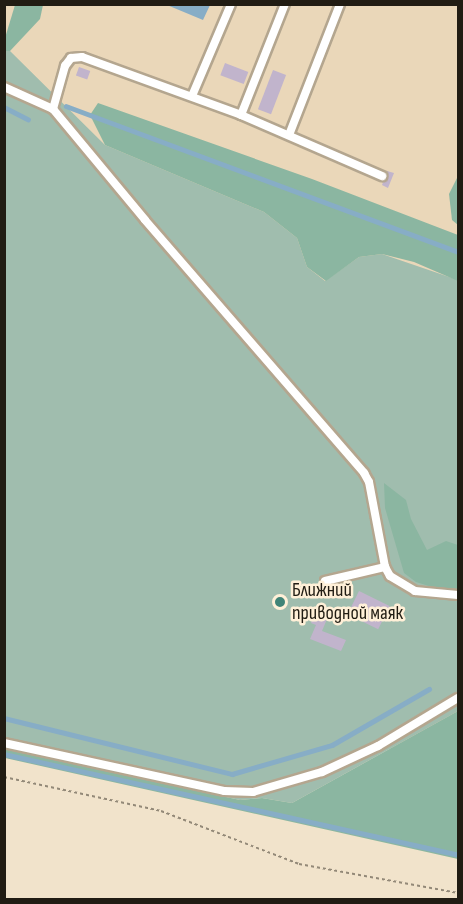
<!DOCTYPE html>
<meta charset="utf-8">
<style>
body{margin:0}
#map{position:relative;width:463px;height:904px;overflow:hidden;background:#f1e3cb;font-family:"Sofia Sans Condensed",sans-serif}
div>[style]{position:absolute}
.built>*{inset:0;background:#ead7b9;transform-origin:0 0}
.green>*{inset:0;background:#a0bdae}
.forest>*{inset:0;background:#8bb6a1}
.water>*{inset:0;background:#87adc6}
.stream>*{height:4.5px;margin:-2.25px;padding:0 2.25px;transform-origin:2.25px;border-radius:2.25px;background:#87adc6}
.building>*{inset:0;background:#c1b4cc;transform-origin:0 0}
.path>*{height:2px;margin-top:-1px;transform-origin:0;background:repeating-linear-gradient(90deg,#938978 0 3px,transparent 0 6px)}
.roads{filter:drop-shadow(2px 0 #b4a68f) drop-shadow(-2px 0 #b4a68f) drop-shadow(0 2px #b4a68f) drop-shadow(0 -2px #b4a68f)}
.service>*{height:8px;margin:-4px;padding:0 4px;transform-origin:4px;border-radius:4px;background:#fff}
.dots>*{width:16px;height:16px;translate:-50% -50%;box-sizing:border-box;border:3px solid #fff0d8;border-radius:50%}
span{translate:-50% -50%;white-space:nowrap;text-align:center;line-height:1.15;-webkit-text-stroke:5px #fff0d8;paint-order:stroke}
.poi-label{font-size:20px;color:#211c13}
.left{translate:0 -50%;text-align:left}
.frame{position:absolute;inset:0;border:6px solid #211c13;pointer-events:none}
</style>
<div id="map">
<div class="built">
<div style="left:5px;top:5px;width:453px;height:744px"></div>
</div>
<div class="green">
<div style="clip-path:polygon(4px 51px,10px 51px,105px 145px,264px 212px,297px 238px,307px 267px,325px 281px,359px 257px,382px 254px,458px 280px,458px 711px,292px 803px,262px 798px,240px 800px,5px 749px)"></div>
</div>
<div class="forest">
<div style="clip-path:polygon(15px 5px,43px 5px,40px 19px,10px 51px,5px 51px,5px 38px)"></div>
<div style="clip-path:polygon(98px 103px,312px 179px,458px 235px,458px 281px,414px 262px,382px 254px,359px 257px,326px 281px,307px 267px,297px 238px,264px 212px,105px 145px,90px 115px)"></div>
<div style="clip-path:polygon(458px 176px,458px 225px,452px 220px,449px 194px)"></div>
<div style="clip-path:polygon(384px 483px,406px 500px,411px 519px,427px 550px,446px 541px,458px 545px,458px 589px,432px 587px,416px 582px,404px 573px,385px 508px)"></div>
<div style="clip-path:polygon(458px 711px,458px 859px,5px 758px,5px 749px,240px 800px,262px 798px,292px 803px)"></div>
</div>
<div class="water">
<div style="clip-path:polygon(167px 5px,210px 5px,203px 20px)"></div>
</div>
<div class="stream">
<div style="left:66px;top:106px;width:418px;rotate:20.4deg"></div>
<div style="left:4px;top:107px;width:27px;rotate:27deg"></div>
<div style="left:4px;top:718px;width:235px;rotate:13.8deg"></div>
<div style="left:232px;top:774px;width:104px;rotate:-16.2deg"></div>
<div style="left:332px;top:745px;width:112px;rotate:-30deg"></div>
<div style="left:4px;top:754px;width:465px;rotate:12.5deg"></div>
</div>
<div class="building">
<div style="left:225px;top:63px;width:25px;height:13px;rotate:21deg"></div>
<div style="left:79px;top:67px;width:12px;height:9px;rotate:20deg"></div>
<div style="left:273px;top:70px;width:14px;height:42px;rotate:21deg"></div>
<div style="clip-path:polygon(387px 171px,394px 173px,388px 188px,382px 185px)"></div>
<div style="left:359px;top:591px;width:34px;height:26px;rotate:26deg"></div>
<div style="clip-path:polygon(314px 615px,327px 619px,322px 631px,346px 640px,341px 651px,310px 639px,316px 625px,311px 623px)"></div>
</div>
<div class="path">
<div style="left:4px;top:777px;width:161px;rotate:12.2deg"></div>
<div style="left:161px;top:811px;width:148px;rotate:21deg"></div>
<div style="left:299px;top:864px;width:162px;rotate:10.3deg"></div>
</div>
<div class="roads">
<div class="service">
<div style="left:4px;top:87px;width:54px;rotate:24.2deg"></div>
<div style="left:53px;top:109px;width:144px;rotate:50.3deg"></div>
<div style="left:145px;top:220px;width:335px;rotate:49.1deg"></div>
<div style="left:364px;top:473px;width:10px;rotate:61deg"></div>
<div style="left:369px;top:482px;width:86px;rotate:79.3deg"></div>
<div style="left:385px;top:567px;width:10px;rotate:61deg"></div>
<div style="left:390px;top:576px;width:29px;rotate:31deg"></div>
<div style="left:415px;top:591px;width:43px;rotate:5.3deg"></div>
<div style="left:192px;top:96px;width:100px;rotate:-67deg"></div>
<div style="left:53px;top:109px;width:45px;rotate:-74.4deg"></div>
<div style="left:65px;top:66px;width:10px;rotate:-53deg"></div>
<div style="left:71px;top:58px;width:11px;rotate:-5deg"></div>
<div style="left:82px;top:57px;width:169px;rotate:20deg"></div>
<div style="left:241px;top:115px;width:154px;rotate:23.4deg"></div>
<div style="left:241px;top:115px;width:119px;rotate:-68.4deg"></div>
<div style="left:289px;top:135px;width:141px;rotate:-68.7deg"></div>
<div style="left:325px;top:581px;width:62px;rotate:-13.1deg"></div>
<div style="left:4px;top:743px;width:225px;rotate:12.3deg"></div>
<div style="left:224px;top:791px;width:29px;rotate:2deg"></div>
<div style="left:253px;top:792px;width:72px;rotate:-16.2deg"></div>
<div style="left:322px;top:772px;width:62px;rotate:-24.9deg"></div>
<div style="left:378px;top:746px;width:93px;rotate:-31deg"></div>
</div>
</div>
<div class="dots">
<div style="left:280px;top:602px;background:#418477"></div>
</div>
<div class="poi-label">
<span class="left" style="left:292px;top:602px">Ближний<br>приводной маяк</span>
</div>
<div class="frame"></div>
</div>
